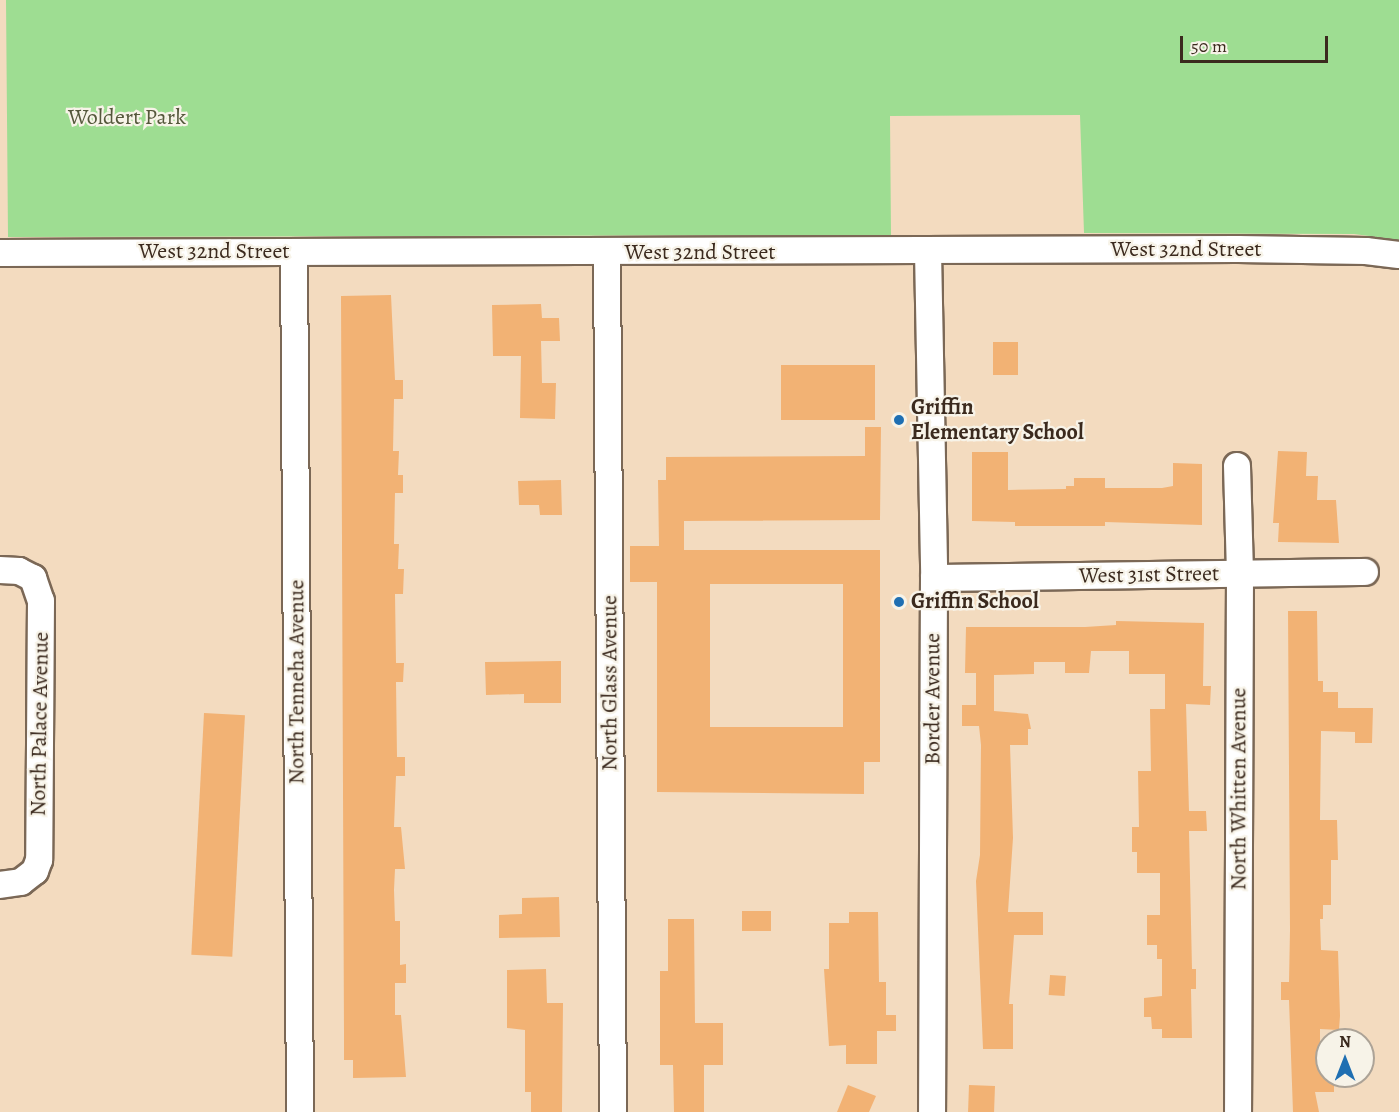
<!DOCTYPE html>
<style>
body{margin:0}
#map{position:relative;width:1399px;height:1112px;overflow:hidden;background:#f3dbbf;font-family:Alegreya,serif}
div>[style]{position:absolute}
.green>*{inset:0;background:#9edd92}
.building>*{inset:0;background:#f2b274;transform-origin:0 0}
.roads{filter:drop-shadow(2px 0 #7b6856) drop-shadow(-2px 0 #7b6856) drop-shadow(0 2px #7b6856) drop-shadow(0 -2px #7b6856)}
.minor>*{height:26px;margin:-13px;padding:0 13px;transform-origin:13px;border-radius:13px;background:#fff}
.dots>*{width:16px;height:16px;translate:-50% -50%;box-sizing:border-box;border:3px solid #f7f3e8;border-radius:50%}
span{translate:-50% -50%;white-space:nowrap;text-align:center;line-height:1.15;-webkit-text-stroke:4.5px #f7f3e8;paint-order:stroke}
.park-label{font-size:22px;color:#54573b}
.street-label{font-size:22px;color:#3b2a1e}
.poi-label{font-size:22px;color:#3b2a1e;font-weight:700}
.left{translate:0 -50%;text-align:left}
.north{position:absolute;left:1315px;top:1028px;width:60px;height:60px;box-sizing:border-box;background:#f7f3e8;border:2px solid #aca397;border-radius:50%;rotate:0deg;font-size:16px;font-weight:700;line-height:24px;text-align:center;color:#3b2a1e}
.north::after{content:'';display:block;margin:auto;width:21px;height:27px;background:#1f6fb2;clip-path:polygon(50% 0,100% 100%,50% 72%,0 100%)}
.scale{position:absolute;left:1180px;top:36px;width:148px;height:27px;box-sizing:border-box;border:3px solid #3b2a1e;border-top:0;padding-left:8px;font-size:18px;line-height:21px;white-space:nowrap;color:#3b2a1e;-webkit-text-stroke:4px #f7f3e8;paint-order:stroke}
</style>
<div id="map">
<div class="green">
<div style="clip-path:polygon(6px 0,1399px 0,1399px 240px,1354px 234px,1084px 233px,1080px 115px,890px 116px,891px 235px,8px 237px)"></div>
</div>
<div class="building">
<div style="clip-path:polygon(391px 295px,395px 380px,403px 380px,403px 399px,394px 399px,393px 451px,399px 451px,398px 475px,403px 475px,403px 493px,395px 493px,394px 544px,399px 544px,398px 569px,404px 569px,403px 594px,395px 594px,396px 663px,404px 663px,403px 682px,396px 682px,397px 757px,405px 757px,405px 776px,396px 776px,394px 827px,401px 827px,405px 869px,395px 869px,394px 890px,395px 921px,400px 921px,400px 965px,406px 964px,406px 983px,395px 983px,395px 1015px,401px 1015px,406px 1077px,353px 1078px,353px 1060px,344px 1060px,344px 1039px,341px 296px)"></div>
<div style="clip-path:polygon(541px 304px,542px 318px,559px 318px,560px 341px,541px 341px,542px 383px,556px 383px,555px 419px,520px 418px,521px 356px,493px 356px,492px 305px)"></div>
<div style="left:993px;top:342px;width:25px;height:33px"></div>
<div style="left:875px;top:365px;width:55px;height:94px;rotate:90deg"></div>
<div style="clip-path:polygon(evenodd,865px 427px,881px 427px,880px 520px,684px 521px,684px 550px,880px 550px,880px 762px,864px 762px,864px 794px,657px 792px,657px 582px,630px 582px,630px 546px,659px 546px,658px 480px,666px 480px,666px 457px,865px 456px,865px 427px,710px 584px,843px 584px,843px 727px,710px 727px,710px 584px)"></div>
<div style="clip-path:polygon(1278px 451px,1307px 452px,1306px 476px,1318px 476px,1317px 500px,1336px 500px,1339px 543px,1278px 542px,1279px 523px,1273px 523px)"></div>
<div style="clip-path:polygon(972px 452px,1008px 452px,1008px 490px,1066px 489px,1066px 486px,1074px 486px,1074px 478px,1105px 478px,1105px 488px,1162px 488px,1173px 486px,1173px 463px,1202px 464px,1202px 525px,1105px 522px,1105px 526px,1015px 526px,1015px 522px,972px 521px)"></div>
<div style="clip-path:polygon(561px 480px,562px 515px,540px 515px,539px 505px,519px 505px,518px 481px)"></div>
<div style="clip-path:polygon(1288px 611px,1317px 611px,1318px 681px,1323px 681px,1323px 692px,1338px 692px,1338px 708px,1373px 708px,1372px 743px,1355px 743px,1355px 732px,1321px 731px,1320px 820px,1337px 820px,1338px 860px,1331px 860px,1331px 905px,1323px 905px,1323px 919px,1320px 919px,1321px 950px,1338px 951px,1340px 1016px,1339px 1030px,1320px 1029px,1320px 1069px,1327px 1068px,1327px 1076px,1334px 1076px,1334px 1092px,1315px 1092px,1319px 1112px,1293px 1112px,1289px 1000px,1281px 1000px,1281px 982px,1289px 982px,1290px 930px)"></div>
<div style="clip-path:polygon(1116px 621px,1204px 623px,1203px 686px,1211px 686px,1210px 705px,1186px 704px,1189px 811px,1206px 811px,1207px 831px,1189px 831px,1192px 969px,1196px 969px,1196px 989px,1191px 989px,1192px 1038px,1162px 1038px,1162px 1029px,1152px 1029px,1151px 1017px,1144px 1017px,1144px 998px,1162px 996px,1162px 959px,1157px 959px,1157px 945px,1147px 945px,1147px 915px,1160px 915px,1160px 873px,1137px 873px,1137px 852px,1132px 852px,1132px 827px,1139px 827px,1138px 771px,1151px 771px,1150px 709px,1165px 709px,1165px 674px,1129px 674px,1129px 651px,1091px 651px,1089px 673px,1065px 673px,1065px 662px,1034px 662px,1034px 674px,994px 675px,994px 711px,1028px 714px,1031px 729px,1028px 729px,1028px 745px,1010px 745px,1013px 838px,1008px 912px,1043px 912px,1043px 935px,1014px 935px,1009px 1004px,1013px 1004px,1013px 1049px,983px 1049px,976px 881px,980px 855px,981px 745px,979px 726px,962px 726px,962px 705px,976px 705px,976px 673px,965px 673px,966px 627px,1085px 627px,1116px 625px)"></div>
<div style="clip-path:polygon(561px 661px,561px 703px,524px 703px,524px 694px,486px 695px,485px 662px)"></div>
<div style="left:204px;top:713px;width:41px;height:242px;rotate:3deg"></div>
<div style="clip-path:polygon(559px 897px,560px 937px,499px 938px,499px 915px,522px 914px,522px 898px)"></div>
<div style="left:742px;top:911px;width:29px;height:20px"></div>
<div style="clip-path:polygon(849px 912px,878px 912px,879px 982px,886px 982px,886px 1015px,896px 1015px,896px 1031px,877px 1031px,877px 1064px,846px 1064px,846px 1045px,829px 1046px,824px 969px,829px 969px,829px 923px,849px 923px)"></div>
<div style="clip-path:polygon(668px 919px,694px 919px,695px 1023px,723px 1023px,723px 1065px,704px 1065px,704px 1112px,674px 1112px,673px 1065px,660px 1065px,660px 971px,668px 971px)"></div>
<div style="clip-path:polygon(546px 969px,547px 1003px,563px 1003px,562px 1112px,531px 1112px,531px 1092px,525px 1092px,525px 1030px,507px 1028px,507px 970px)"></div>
<div style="left:1050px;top:975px;width:16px;height:20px;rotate:4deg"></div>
<div style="clip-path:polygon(848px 1085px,876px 1096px,869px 1112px,837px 1112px)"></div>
<div style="left:969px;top:1085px;width:26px;height:27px;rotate:2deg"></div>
</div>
<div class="roads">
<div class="minor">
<div style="left:928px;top:251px;width:327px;rotate:88.9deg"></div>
<div style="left:934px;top:578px;width:534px;rotate:90.21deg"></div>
<div style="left:294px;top:252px;width:860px;rotate:89.6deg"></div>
<div style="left:0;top:253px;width:1238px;rotate:-0.19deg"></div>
<div style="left:1238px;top:249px;width:128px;rotate:0.9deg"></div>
<div style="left:1366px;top:251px;width:33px;rotate:7deg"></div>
<div style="left:607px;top:254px;width:858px;rotate:89.6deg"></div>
<div style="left:1237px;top:466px;width:108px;rotate:88.4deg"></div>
<div style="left:1240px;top:574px;width:538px;rotate:90.21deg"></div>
<div style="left:0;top:570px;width:19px;rotate:3deg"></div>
<div style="left:19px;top:571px;width:16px;rotate:27deg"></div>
<div style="left:33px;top:578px;width:24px;rotate:71deg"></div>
<div style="left:41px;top:601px;width:259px;rotate:90.4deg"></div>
<div style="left:39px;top:860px;width:12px;rotate:110deg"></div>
<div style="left:35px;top:871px;width:18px;rotate:142deg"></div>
<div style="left:21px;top:882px;width:21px;rotate:172deg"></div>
<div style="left:934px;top:578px;width:431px;rotate:-0.8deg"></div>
</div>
</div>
<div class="dots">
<div style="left:899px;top:420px;background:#1f6fb2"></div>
<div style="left:899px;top:602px;background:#1f6fb2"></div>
</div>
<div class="park-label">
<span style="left:127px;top:118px">Woldert Park</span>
</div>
<div class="street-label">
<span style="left:1186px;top:250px">West 32nd Street</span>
<span style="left:214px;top:252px">West 32nd Street</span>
<span style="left:700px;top:253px">West 32nd Street</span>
<span style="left:1149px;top:575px;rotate:-1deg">West 31st Street</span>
<span style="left:297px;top:682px;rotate:-90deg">North Tenneha Avenue</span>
<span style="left:610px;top:683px;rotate:-90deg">North Glass Avenue</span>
<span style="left:933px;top:699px;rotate:-90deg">Border Avenue</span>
<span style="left:40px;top:724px;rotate:-89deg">North Palace Avenue</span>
<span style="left:1239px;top:789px;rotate:-90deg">North Whitten Avenue</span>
</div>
<div class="poi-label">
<span class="left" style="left:911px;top:420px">Griffin<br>Elementary School</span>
<span class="left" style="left:911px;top:602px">Griffin School</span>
</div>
<div class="north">N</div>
<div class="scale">50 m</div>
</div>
